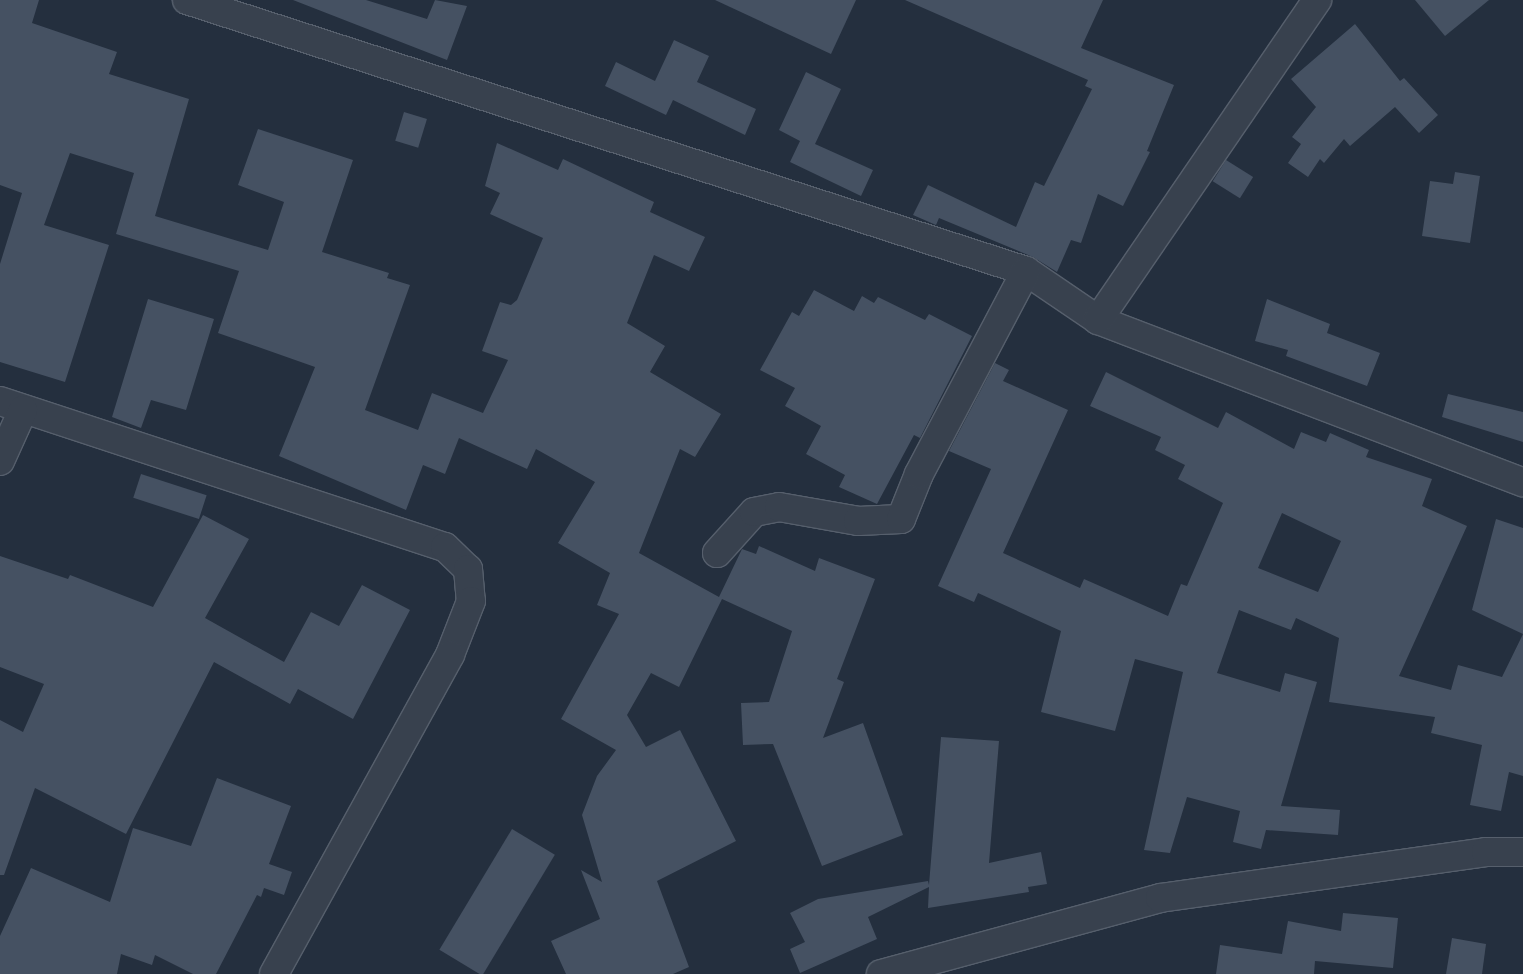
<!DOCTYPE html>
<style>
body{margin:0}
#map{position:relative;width:1523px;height:974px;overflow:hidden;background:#242f3e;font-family:Arial,sans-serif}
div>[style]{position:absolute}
.building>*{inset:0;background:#455162;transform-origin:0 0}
.roads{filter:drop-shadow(1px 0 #565f6c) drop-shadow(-1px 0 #565f6c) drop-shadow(0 1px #565f6c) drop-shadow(0 -1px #565f6c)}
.minor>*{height:28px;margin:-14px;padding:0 14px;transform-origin:14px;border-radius:14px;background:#38414e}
span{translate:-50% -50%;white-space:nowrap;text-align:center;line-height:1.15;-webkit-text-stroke:4.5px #1d2633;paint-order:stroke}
</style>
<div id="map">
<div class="building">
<div style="clip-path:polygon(0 0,39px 0,32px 23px,117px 52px,109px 74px,189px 99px,155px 216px,268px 250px,284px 202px,238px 185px,258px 129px,353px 160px,322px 252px,389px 273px,387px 278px,410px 285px,365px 410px,418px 430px,432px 393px,483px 413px,508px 360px,482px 351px,500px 302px,511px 305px,517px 300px,543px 238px,490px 214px,500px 193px,485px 186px,497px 143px,558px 170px,563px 159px,654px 202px,650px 212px,705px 237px,689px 271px,654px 255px,627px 323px,665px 346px,650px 372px,721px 414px,695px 457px,680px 449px,639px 553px,719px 597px,742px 549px,756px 554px,759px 546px,815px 571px,819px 558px,875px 579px,837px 679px,844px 682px,823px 738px,863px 723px,903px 835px,822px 866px,773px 744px,743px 745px,741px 703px,769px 702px,792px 631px,722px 599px,679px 687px,651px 673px,627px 715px,646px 747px,680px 730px,736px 841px,657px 881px,689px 967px,673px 974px,566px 974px,551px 941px,600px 919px,581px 870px,602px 882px,582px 815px,597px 776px,616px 750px,561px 719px,619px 614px,597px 605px,610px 573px,558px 543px,595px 482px,536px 449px,527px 469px,459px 438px,445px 474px,423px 465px,406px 510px,279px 456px,315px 367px,218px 333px,239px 271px,116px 234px,134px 173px,70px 153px,44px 225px,109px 245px,65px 382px,0 362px,0 264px,22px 193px,0 185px)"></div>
<div style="clip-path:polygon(293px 0,366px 0,427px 19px,435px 0,467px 6px,447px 60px)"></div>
<div style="clip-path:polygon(715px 0,856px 0,831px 54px)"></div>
<div style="clip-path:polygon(905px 0,1103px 0,1081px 48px,1174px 85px,1147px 151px,1150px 152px,1123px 206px,1098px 194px,1081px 243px,1071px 240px,1057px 272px,1033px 257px,939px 218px,936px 225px,913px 215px,928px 185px,1016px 227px,1035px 182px,1044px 186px,1092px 89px,1085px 86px,1088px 80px)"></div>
<div style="clip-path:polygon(1415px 0,1489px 0,1445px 36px)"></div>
<div style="clip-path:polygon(1355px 24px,1400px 81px,1404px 78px,1438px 115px,1419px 133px,1395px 107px,1350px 146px,1344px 139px,1324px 163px,1320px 159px,1308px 177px,1288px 163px,1301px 144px,1292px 137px,1316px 107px,1291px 79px)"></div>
<div style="clip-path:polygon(674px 40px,709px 56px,697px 82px,756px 109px,745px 135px,673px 100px,666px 115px,605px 86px,616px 62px,655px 81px)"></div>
<div style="clip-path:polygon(806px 72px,841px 89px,815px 144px,873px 170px,861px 196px,790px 162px,800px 141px,779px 130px)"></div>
<div style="left:404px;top:112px;width:24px;height:30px;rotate:17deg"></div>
<div style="left:1226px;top:160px;width:32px;height:25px;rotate:32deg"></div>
<div style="clip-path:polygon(1455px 172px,1480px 176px,1470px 243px,1422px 236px,1430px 181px,1453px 184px)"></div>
<div style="clip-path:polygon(814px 290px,854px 311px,862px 296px,874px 303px,878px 297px,925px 320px,929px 314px,972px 336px,920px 438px,914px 435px,877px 504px,839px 487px,845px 475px,806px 454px,821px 426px,785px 406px,795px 388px,760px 370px,792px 312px,799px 316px)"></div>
<div style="clip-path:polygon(148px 299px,214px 319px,186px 410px,151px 400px,141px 428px,112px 417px)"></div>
<div style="clip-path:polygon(1267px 299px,1330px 324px,1327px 333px,1380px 353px,1367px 386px,1286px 356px,1288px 350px,1255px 341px)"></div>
<div style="clip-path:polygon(evenodd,995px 363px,1009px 370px,1003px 381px,1068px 410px,1003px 553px,1080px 588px,1084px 579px,1168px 616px,1181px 584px,1187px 586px,1223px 503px,1178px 479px,1185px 465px,1155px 450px,1161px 437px,1090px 406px,1106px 372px,1218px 428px,1226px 412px,1294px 449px,1301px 432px,1326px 442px,1330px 433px,1369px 450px,1366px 457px,1432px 479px,1422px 506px,1467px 526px,1399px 676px,1451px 690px,1458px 665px,1502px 677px,1523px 634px,1472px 610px,1496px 519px,1523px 528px,1523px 776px,1509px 772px,1501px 811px,1470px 805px,1482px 745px,1431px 733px,1435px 717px,1329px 702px,1339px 638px,1296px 618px,1291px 630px,1239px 610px,1217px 673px,1280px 692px,1285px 673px,1317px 682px,1281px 806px,1340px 810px,1338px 835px,1266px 830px,1261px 849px,1233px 842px,1240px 811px,1187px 797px,1170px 853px,1144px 850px,1183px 672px,1135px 659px,1115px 731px,1041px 712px,1061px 631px,978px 593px,974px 602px,938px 586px,991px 469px,949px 451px,995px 363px,1282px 513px,1341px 541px,1318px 592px,1258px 568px,1282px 513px)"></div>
<div style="clip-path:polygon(1448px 394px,1523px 412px,1523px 442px,1442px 417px)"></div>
<div style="left:141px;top:474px;width:69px;height:25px;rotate:18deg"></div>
<div style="clip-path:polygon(203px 515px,249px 539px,205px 618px,284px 662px,311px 612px,339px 626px,362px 585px,410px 610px,353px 719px,298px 689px,290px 704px,214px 662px,126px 834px,35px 788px,4px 875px,0 875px,0 720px,23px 732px,44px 684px,0 667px,0 556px,68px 579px,70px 575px,153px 607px)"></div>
<div style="clip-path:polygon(941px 737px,999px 741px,989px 863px,1041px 852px,1047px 884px,1028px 887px,1029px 892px,928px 908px,929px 887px,868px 917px,877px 939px,800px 973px,790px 949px,805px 942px,790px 913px,818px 899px,928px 881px,929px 885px)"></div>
<div style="clip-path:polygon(217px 778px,291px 806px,269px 864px,292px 872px,284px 895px,264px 888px,261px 897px,257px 895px,216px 974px,193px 974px,155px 955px,152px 965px,121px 954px,117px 974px,0 974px,0 936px,31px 868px,110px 902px,133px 828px,191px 846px)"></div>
<div style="left:512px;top:829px;width:50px;height:141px;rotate:31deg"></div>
<div style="clip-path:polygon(1343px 913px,1398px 918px,1393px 968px,1315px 961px,1314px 974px,1216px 974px,1220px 945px,1282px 954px,1288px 921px,1341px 931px)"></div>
<div style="clip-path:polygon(1452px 938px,1486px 944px,1482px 974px,1446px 974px)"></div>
</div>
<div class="roads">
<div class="minor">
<div style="left:187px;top:0;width:882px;rotate:17.9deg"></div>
<div style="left:1026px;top:271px;width:87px;rotate:34.2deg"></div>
<div style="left:1098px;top:320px;width:455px;rotate:20.9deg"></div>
<div style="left:1098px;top:320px;width:388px;rotate:-55.6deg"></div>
<div style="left:0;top:401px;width:468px;rotate:18.2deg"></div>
<div style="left:445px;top:547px;width:32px;rotate:44deg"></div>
<div style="left:468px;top:569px;width:32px;rotate:85deg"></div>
<div style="left:471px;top:601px;width:58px;rotate:111.3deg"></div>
<div style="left:450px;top:655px;width:364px;rotate:118.9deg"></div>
<div style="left:0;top:461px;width:56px;rotate:-65.7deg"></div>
<div style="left:717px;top:553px;width:55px;rotate:-47.9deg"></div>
<div style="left:754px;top:512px;width:25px;rotate:-11deg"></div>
<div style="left:779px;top:507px;width:80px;rotate:10deg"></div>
<div style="left:858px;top:521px;width:43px;rotate:-2.7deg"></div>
<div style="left:901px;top:519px;width:48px;rotate:-68.2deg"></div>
<div style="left:919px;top:474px;width:229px;rotate:-62.2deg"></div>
<div style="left:881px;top:974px;width:289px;rotate:-15.2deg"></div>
<div style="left:1160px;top:898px;width:329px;rotate:-8deg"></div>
<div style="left:1486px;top:852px;width:37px"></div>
</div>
</div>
</div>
